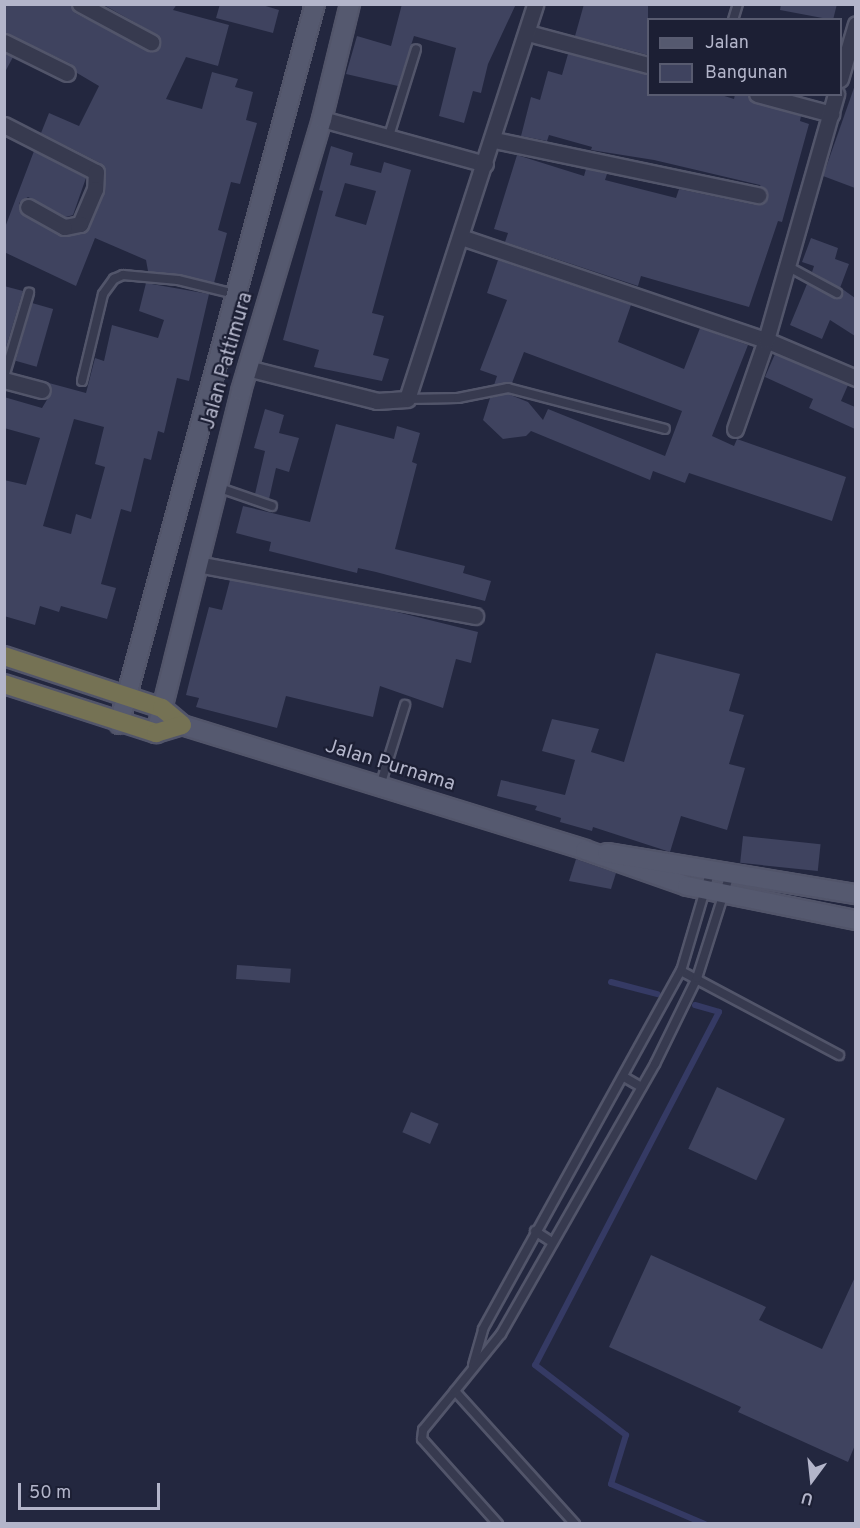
<!DOCTYPE html>
<style>
body{margin:0}
#map{position:relative;width:860px;height:1528px;overflow:hidden;background:#23273f;font-family:Overpass,sans-serif}
div>[style]{position:absolute}
.stream>*{height:6px;margin:-3px;padding:0 3px;transform-origin:3px;border-radius:3px;background:#353a64}
.building>*{inset:0;background:#3f435f;transform-origin:0 0}
.roads{filter:drop-shadow(2px 0 #52556a) drop-shadow(-2px 0 #52556a) drop-shadow(0 2px #52556a) drop-shadow(0 -2px #52556a)}
.lane>*{height:8px;margin:-4px;padding:0 4px;transform-origin:4px;border-radius:4px;background:#373a4f}
.street>*{height:15px;margin:-7.5px;padding:0 7.5px;transform-origin:7.5px;border-radius:7.5px;background:#373a4f}
.primary>*{height:18px;margin:-9px;padding:0 9px;transform-origin:9px;border-radius:9px;background:#55596f}
.highway>*{height:18px;margin:-9px;padding:0 9px;transform-origin:9px;border-radius:9px;background:#757254}
span{translate:-50% -50%;white-space:nowrap;text-align:center;line-height:1.15;-webkit-text-stroke:4.5px #1c1f34;paint-order:stroke}
.street-label{font-size:20px;color:#b3b5ca}
.frame{position:absolute;inset:0;border:6px solid #b3b5ca;pointer-events:none}
.legend{position:absolute;left:647px;top:18px;width:195px;height:78px;box-sizing:border-box;background:#1c1f34;border:2px solid #585b70;margin:0;padding:8px 10px;list-style:none;font-size:18px;color:#b3b5ca}
.legend li{display:flex;align-items:center;gap:12px;height:30px}
.legend b{width:30px;border:2px solid #585b70}
.north{position:absolute;left:782px;top:1450px;width:60px;height:60px;-webkit-text-stroke:4px #1c1f34;paint-order:stroke;rotate:195deg;font-size:16px;font-weight:700;line-height:24px;text-align:center;color:#b3b5ca}
.north::after{content:'';display:block;margin:auto;width:21px;height:27px;background:#b3b5ca;clip-path:polygon(50% 0,100% 100%,50% 72%,0 100%)}
.scale{position:absolute;left:18px;top:1483px;width:142px;height:27px;box-sizing:border-box;border:3px solid #b3b5ca;border-top:0;padding-left:8px;font-size:18px;line-height:21px;white-space:nowrap;color:#b3b5ca;-webkit-text-stroke:4px #1c1f34;paint-order:stroke}
</style>
<div id="map">
<div class="stream">
<div style="left:611px;top:982px;width:48px;rotate:14.6deg"></div>
<div style="left:695px;top:1005px;width:25px;rotate:16deg"></div>
<div style="left:719px;top:1012px;width:398px;rotate:117.5deg"></div>
<div style="left:535px;top:1365px;width:115px;rotate:37.6deg"></div>
<div style="left:626px;top:1435px;width:51px;rotate:107deg"></div>
<div style="left:611px;top:1484px;width:102px;rotate:23.1deg"></div>
</div>
<div class="building">
<div style="clip-path:polygon(4px 4px,70px 4px,75px 13px,151px 52px,160px 46px,159px 36px,102px 4px,177px 4px,173px 10px,229px 25px,218px 66px,186px 57px,166px 99px,202px 109px,212px 72px,238px 79px,235px 87px,253px 92px,246px 120px,257px 123px,240px 184px,231px 182px,218px 230px,227px 233px,214px 283px,148px 271px,146px 260px,95px 238px,76px 286px,4px 252px,4px 230px,34px 151px,86px 178px,73px 215px,66px 217px,28px 197px,19px 203px,23px 215px,60px 236px,82px 234px,89px 228px,104px 192px,106px 173px,100px 163px,41px 133px,49px 113px,79px 126px,99px 86px,77px 73px,71px 64px,4px 32px)"></div>
<div style="clip-path:polygon(220px 4px,259px 4px,279px 10px,273px 33px,216px 18px)"></div>
<div style="clip-path:polygon(402px 4px,516px 4px,488px 64px,481px 93px,473px 91px,464px 123px,439px 116px,456px 48px,414px 36px,398px 86px,346px 74px,357px 36px,391px 46px)"></div>
<div style="clip-path:polygon(584px 4px,648px 4px,648px 55px,575px 36px)"></div>
<div style="clip-path:polygon(781px 4px,837px 4px,833px 20px,780px 10px)"></div>
<div style="clip-path:polygon(4px 53px,13px 57px,4px 74px)"></div>
<div style="clip-path:polygon(568px 54px,648px 74px,648px 94px,718px 94px,734px 99px,735px 94px,748px 94px,754px 103px,801px 116px,800px 121px,809px 124px,782px 222px,778px 221px,749px 307px,641px 276px,638px 286px,505px 242px,508px 233px,494px 229px,517px 155px,584px 176px,586px 169px,607px 174px,605px 180px,676px 198px,679px 189px,756px 205px,767px 198px,760px 185px,654px 160px,591px 150px,592px 147px,549px 135px,547px 141px,521px 136px,531px 97px,540px 100px,548px 71px,562px 75px)"></div>
<div style="clip-path:polygon(855px 85px,855px 188px,823px 176px)"></div>
<div style="clip-path:polygon(evenodd,331px 146px,353px 153px,350px 165px,381px 173px,384px 162px,411px 170px,372px 313px,384px 316px,373px 355px,389px 359px,382px 381px,314px 367px,319px 350px,283px 340px,323px 191px,319px 190px,331px 146px,345px 183px,376px 191px,366px 225px,335px 216px,345px 183px)"></div>
<div style="clip-path:polygon(811px 238px,838px 248px,835px 259px,849px 264px,840px 288px,812px 272px,814px 266px,802px 262px)"></div>
<div style="clip-path:polygon(498px 260px,631px 305px,618px 342px,684px 369px,700px 328px,748px 345px,712px 436px,734px 446px,737px 439px,846px 477px,832px 521px,689px 473px,685px 483px,653px 471px,650px 480px,531px 431px,526px 436px,503px 439px,483px 420px,490px 398px,508px 394px,528px 402px,543px 420px,548px 409px,665px 456px,682px 411px,524px 352px,512px 383px,494px 385px,497px 376px,480px 370px,507px 300px,487px 293px)"></div>
<div style="clip-path:polygon(evenodd,146px 283px,209px 294px,189px 381px,177px 378px,164px 433px,158px 431px,151px 460px,144px 458px,131px 512px,121px 509px,101px 584px,116px 588px,107px 619px,61px 606px,59px 612px,40px 606px,35px 625px,4px 616px,4px 480px,26px 485px,40px 438px,4px 428px,4px 397px,42px 408px,51px 393px,49px 383px,86px 393px,95px 358px,104px 361px,112px 325px,158px 338px,164px 320px,139px 311px,146px 283px,74px 419px,104px 427px,95px 464px,105px 467px,91px 519px,76px 514px,71px 534px,43px 526px,74px 419px)"></div>
<div style="clip-path:polygon(807px 284px,835px 298px,842px 296px,841px 288px,855px 298px,855px 336px,830px 320px,822px 339px,790px 325px)"></div>
<div style="clip-path:polygon(4px 286px,23px 291px,4px 354px)"></div>
<div style="left:32px;top:303px;width:22px;height:60px;rotate:16deg"></div>
<div style="clip-path:polygon(775px 354px,848px 385px,841px 401px,855px 407px,855px 429px,809px 408px,813px 399px,765px 377px)"></div>
<div style="clip-path:polygon(265px 409px,284px 415px,279px 433px,299px 438px,289px 472px,276px 468px,269px 499px,255px 494px,265px 451px,254px 448px)"></div>
<div style="clip-path:polygon(336px 424px,394px 439px,397px 426px,420px 433px,412px 462px,417px 464px,395px 549px,465px 566px,463px 573px,491px 581px,485px 601px,376px 572px,358px 568px,357px 573px,269px 551px,271px 542px,236px 533px,243px 506px,310px 522px)"></div>
<div style="clip-path:polygon(230px 580px,393px 611px,478px 632px,471px 663px,456px 659px,443px 708px,380px 686px,373px 717px,286px 696px,277px 728px,196px 707px,199px 698px,186px 695px,191px 675px,209px 607px,222px 610px)"></div>
<div style="clip-path:polygon(656px 653px,740px 674px,729px 711px,744px 715px,729px 764px,745px 768px,727px 830px,681px 816px,670px 852px,593px 827px,592px 831px,560px 822px,561px 818px,535px 810px,537px 806px,497px 796px,501px 780px,565px 795px,575px 760px,542px 751px,552px 719px,599px 729px,591px 752px,624px 762px)"></div>
<div style="left:743px;top:836px;width:78px;height:27px;rotate:6deg"></div>
<div style="clip-path:polygon(576px 859px,616px 873px,611px 889px,569px 881px)"></div>
<div style="left:237px;top:965px;width:54px;height:14px;rotate:4deg"></div>
<div style="left:717px;top:1087px;width:75px;height:68px;rotate:25deg"></div>
<div style="left:411px;top:1112px;width:30px;height:22px;rotate:23deg"></div>
<div style="clip-path:polygon(651px 1255px,766px 1307px,759px 1320px,822px 1349px,855px 1277px,855px 1445px,848px 1462px,738px 1412px,741px 1407px,609px 1347px)"></div>
</div>
<div class="roads">
<div class="lane">
<div style="left:733px;top:20px;width:17px;rotate:-73deg"></div>
<div style="left:388px;top:139px;width:94px;rotate:-72.7deg"></div>
<div style="left:787px;top:266px;width:57px;rotate:28.4deg"></div>
<div style="left:4px;top:377px;width:88px;rotate:-73.4deg"></div>
<div style="left:82px;top:381px;width:89px;rotate:-76.4deg"></div>
<div style="left:103px;top:294px;width:19px;rotate:-54deg"></div>
<div style="left:114px;top:279px;width:10px;rotate:-24deg"></div>
<div style="left:123px;top:275px;width:55px;rotate:5.2deg"></div>
<div style="left:178px;top:280px;width:59px;rotate:13.8deg"></div>
<div style="left:407px;top:399px;width:51px;rotate:-1.1deg"></div>
<div style="left:458px;top:398px;width:51px;rotate:-11.3deg"></div>
<div style="left:508px;top:388px;width:162px;rotate:14.6deg"></div>
<div style="left:217px;top:487px;width:58px;rotate:19.1deg"></div>
<div style="left:380px;top:786px;width:85px;rotate:-72.8deg"></div>
<div style="left:681px;top:971px;width:179px;rotate:28deg"></div>
<div style="left:624px;top:1077px;width:20px;rotate:30deg"></div>
<div style="left:535px;top:1231px;width:20px;rotate:33deg"></div>
<div style="left:473px;top:1365px;width:37px;rotate:-74deg"></div>
<div style="left:483px;top:1329px;width:409px;rotate:-61.1deg"></div>
<div style="left:681px;top:971px;width:105px;rotate:-73.5deg"></div>
<div style="left:455px;top:1391px;width:50px;rotate:129.4deg"></div>
<div style="left:423px;top:1430px;width:9px;rotate:96deg"></div>
<div style="left:422px;top:1439px;width:114px;rotate:48.2deg"></div>
<div style="left:575px;top:1524px;width:179px;rotate:-132.1deg"></div>
<div style="left:455px;top:1391px;width:73px;rotate:-51.1deg"></div>
<div style="left:501px;top:1334px;width:311px;rotate:-60.3deg"></div>
<div style="left:655px;top:1064px;width:96px;rotate:-64deg"></div>
<div style="left:697px;top:978px;width:109px;rotate:-72.4deg"></div>
</div>
<div class="street">
<div style="left:80px;top:4px;width:81px;rotate:28.2deg"></div>
<div style="left:528px;top:33px;width:124px;rotate:14.9deg"></div>
<div style="left:4px;top:42px;width:70px;rotate:26.2deg"></div>
<div style="left:840px;top:79px;width:57px;rotate:-73.8deg"></div>
<div style="left:757px;top:94px;width:77px;rotate:15.1deg"></div>
<div style="left:322px;top:119px;width:169px;rotate:15.4deg"></div>
<div style="left:4px;top:125px;width:103px;rotate:27.1deg"></div>
<div style="left:96px;top:172px;width:17px;rotate:93deg"></div>
<div style="left:95px;top:189px;width:38px;rotate:113deg"></div>
<div style="left:80px;top:224px;width:16px;rotate:169deg"></div>
<div style="left:64px;top:227px;width:41px;rotate:-150.9deg"></div>
<div style="left:494px;top:140px;width:270px;rotate:11.8deg"></div>
<div style="left:461px;top:237px;width:322px;rotate:18.7deg"></div>
<div style="left:766px;top:340px;width:98px;rotate:22.9deg"></div>
<div style="left:247px;top:368px;width:134px;rotate:14.2deg"></div>
<div style="left:377px;top:401px;width:30px;rotate:-4deg"></div>
<div style="left:407px;top:399px;width:415px;rotate:-72deg"></div>
<div style="left:4px;top:380px;width:39px;rotate:15deg"></div>
<div style="left:735px;top:429px;width:94px;rotate:-70.8deg"></div>
<div style="left:766px;top:340px;width:256px;rotate:-74.1deg"></div>
<div style="left:197px;top:564px;width:283px;rotate:10.6deg"></div>
</div>
<div class="primary">
<div style="left:119px;top:724px;width:746px;rotate:-74.77deg"></div>
<div style="left:182px;top:725px;width:422px;rotate:17.2deg"></div>
<div style="left:585px;top:850px;width:108px;rotate:19.4deg"></div>
<div style="left:687px;top:886px;width:172px;rotate:11.4deg"></div>
<div style="left:156px;top:733px;width:352px;rotate:-76deg"></div>
<div style="left:241px;top:391px;width:284px;rotate:-73.4deg"></div>
<div style="left:322px;top:119px;width:118px;rotate:-76.3deg"></div>
<div style="left:607px;top:853px;width:252px;rotate:9.4deg"></div>
</div>
<div class="highway">
<div style="left:4px;top:656px;width:166px;rotate:18.2deg"></div>
<div style="left:162px;top:708px;width:26px;rotate:40deg"></div>
<div style="left:4px;top:684px;width:160px;rotate:17.9deg"></div>
<div style="left:156px;top:733px;width:27px;rotate:-17deg"></div>
</div>
</div>
<div class="street-label">
<span style="left:228px;top:361px;rotate:-74deg">Jalan Pattimura</span>
<span style="left:390px;top:766px;rotate:17deg">Jalan Purnama</span>
</div>
<div class="frame"></div>
<ul class="legend">
<li><b style="height:8px;background:#55596f"></b>Jalan</li>
<li><b style="height:16px;background:#3f435f"></b>Bangunan</li>
</ul>
<div class="north">U</div>
<div class="scale">50 m</div>
</div>
